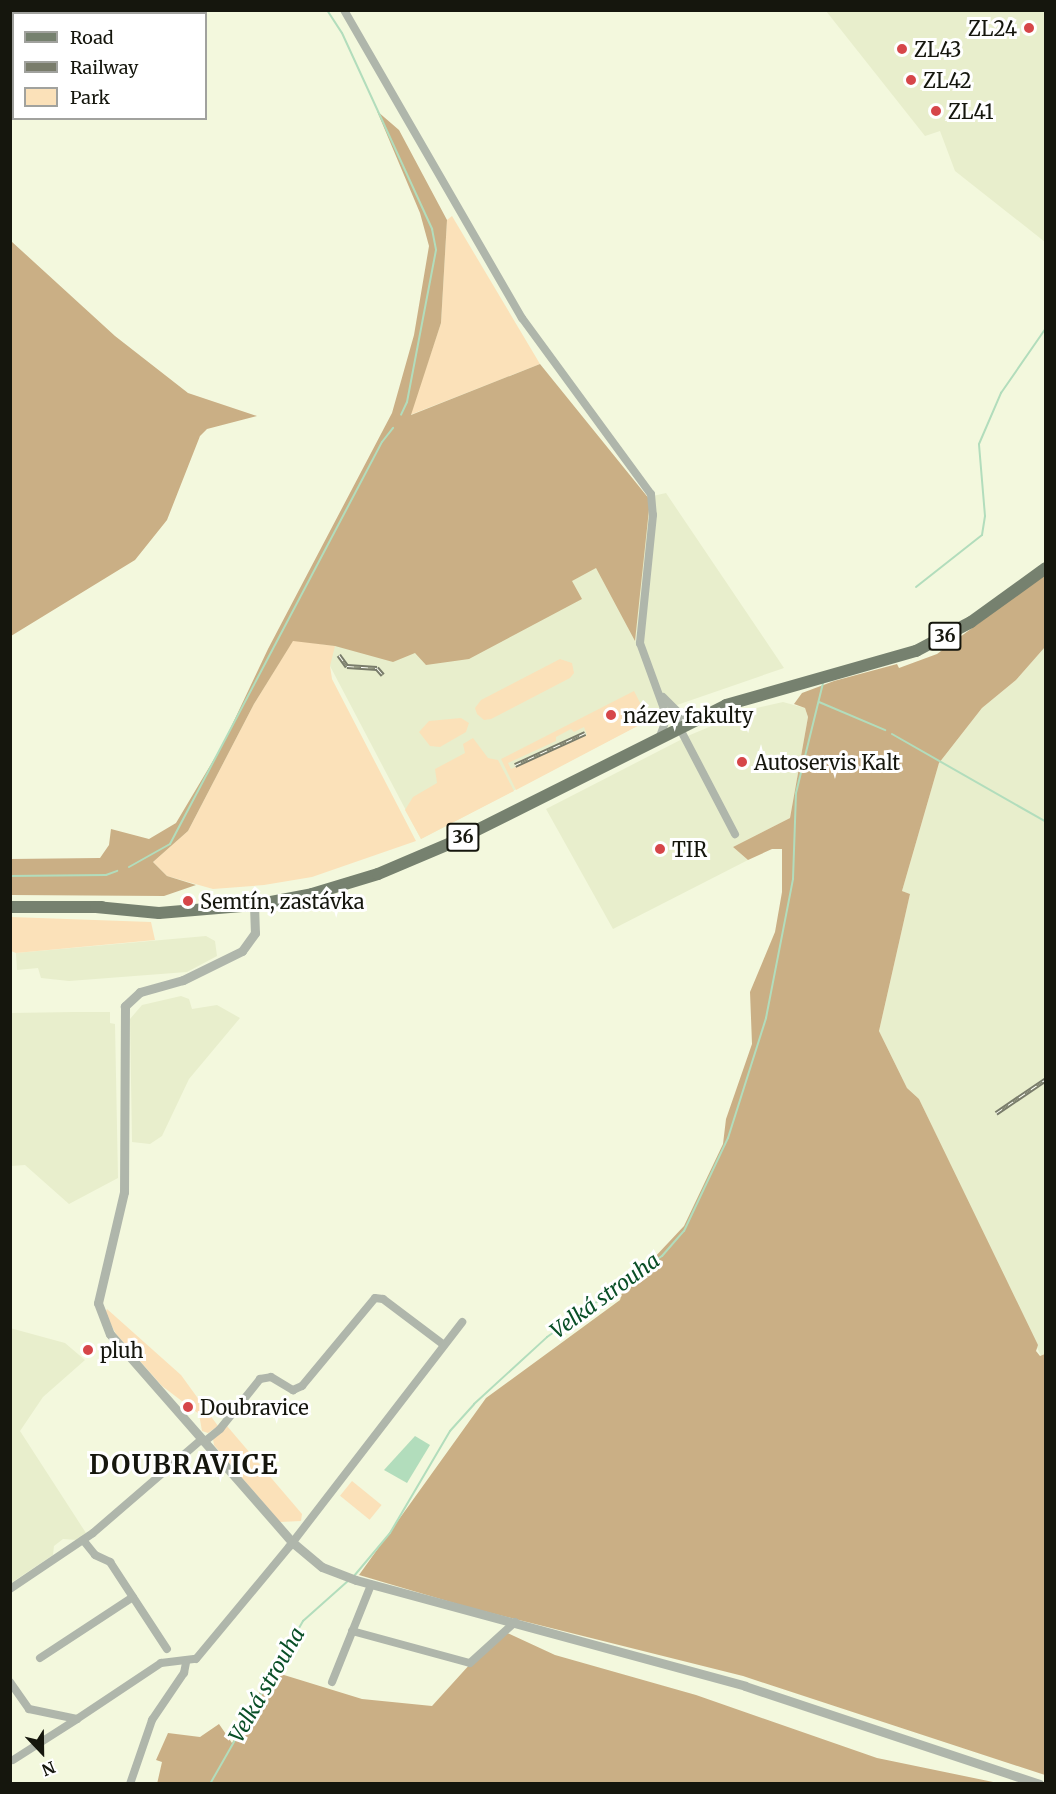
<!DOCTYPE html>
<meta charset="utf-8">
<style>
body{margin:0}
#map{position:relative;width:1056px;height:1794px;overflow:hidden;background:#f3f8dd;font-family:Merriweather,serif}
div>[style]{position:absolute}
.built>*{inset:0;background:#e8eecc}
.green>*{inset:0;background:#fbe1b9;transform-origin:0 0}
.forest>*{inset:0;background:#caaf85}
.water>*{inset:0;background:#b2ddbc}
.stream>*{height:2px;margin:-1px;padding:0 1px;transform-origin:1px;border-radius:1px;background:#b2ddbc}
.minor>*{height:8px;margin:-4px;padding:0 4px;transform-origin:4px;border-radius:4px;background:#afb6ab}
.tertiary>*{height:9px;margin:-4.5px;padding:0 4.5px;transform-origin:4.5px;border-radius:4.5px;background:#afb6ab}
.primary>*{height:12px;margin:-6px;padding:0 6px;transform-origin:6px;border-radius:6px;background:#76816f}
.rail>*{height:4.5px;margin-top:-2.25px;transform-origin:0;background:repeating-linear-gradient(90deg,#fff 0 7px,#797c6b 0 14px);box-sizing:border-box;border-block:2px solid #797c6b}
.dots>*{width:16px;height:16px;translate:-50% -50%;box-sizing:border-box;border:3px solid #fff;border-radius:50%}
span{translate:-50% -50%;white-space:nowrap;text-align:center;line-height:1.15;-webkit-text-stroke:6px #fff;paint-order:stroke}
.shield-label span{padding:2px 4px;background:#fff;border:2px solid;border-radius:4px;-webkit-text-stroke-width:0}
.shield-label{font-size:18px;color:#15160d;font-weight:700}
.poi-label{font-size:20px;color:#15160d}
.right{translate:-100% -50%;text-align:right}
.left{translate:0 -50%;text-align:left}
.water-label{font-size:21px;color:#094f27;font-style:italic}
.district-label{font-size:26px;color:#15160d;font-weight:700;letter-spacing:1.5px}
.frame{position:absolute;inset:0;border:12px solid #15160d;pointer-events:none}
.legend{position:absolute;left:12px;top:12px;width:195px;height:108px;box-sizing:border-box;background:#fff;border:2px solid #a1a29e;margin:0;padding:8px 10px;list-style:none;font-size:18px;color:#15160d}
.legend li{display:flex;align-items:center;gap:12px;height:30px}
.legend b{width:30px;border:2px solid #a1a29e}
.north{position:absolute;left:12px;top:1722px;width:60px;height:60px;-webkit-text-stroke:4px #fff;paint-order:stroke;rotate:158deg;font-size:16px;font-weight:700;line-height:24px;text-align:center;color:#15160d}
.north::after{content:'';display:block;margin:auto;width:21px;height:27px;background:#15160d;clip-path:polygon(50% 0,100% 100%,50% 72%,0 100%)}
</style>
<div id="map">
<div class="built">
<div style="clip-path:polygon(826px 11px,1045px 11px,1045px 242px,955px 171px,940px 131px,925px 136px)"></div>
<div style="clip-path:polygon(666px 493px,784px 668px,677px 705px,421px 839px,330px 666px,323px 570px)"></div>
<div style="clip-path:polygon(1045px 647px,1045px 1354px,1041px 1356px,919px 1099px,907px 1088px,879px 1031px,910px 894px,902px 891px,939px 763px,982px 708px,1016px 680px)"></div>
<div style="clip-path:polygon(783px 702px,805px 708px,808px 717px,790px 818px,733px 847px,748px 860px,613px 929px,546px 809px,690px 735px,752px 709px)"></div>
<div style="clip-path:polygon(206px 936px,215px 941px,217px 956px,187px 972px,69px 981px,41px 978px,38px 968px,17px 970px,16px 953px)"></div>
<div style="clip-path:polygon(181px 996px,189px 999px,192px 1009px,217px 1005px,240px 1018px,189px 1079px,162px 1136px,150px 1144px,132px 1142px,130px 1019px,142px 1005px)"></div>
<div style="clip-path:polygon(74px 1012px,110px 1012px,110px 1023px,115px 1024px,118px 1178px,69px 1204px,25px 1165px,11px 1166px,10px 1013px)"></div>
<div style="clip-path:polygon(10px 1328px,65px 1343px,85px 1360px,43px 1397px,20px 1431px,86px 1533px,77px 1540px,63px 1539px,54px 1546px,53px 1555px,11px 1583px)"></div>
</div>
<div class="green">
<div style="clip-path:polygon(452px 216px,540px 364px,410px 415px,441px 323px,447px 220px)"></div>
<div style="clip-path:polygon(293px 640px,335px 646px,330px 666px,332px 679px,416px 841px,312px 877px,264px 885px,213px 889px,167px 876px,153px 862px,188px 831px,254px 704px)"></div>
<div style="clip-path:polygon(560px 659px,572px 663px,574px 673px,570px 678px,491px 719px,484px 720px,477px 714px,475px 708px,481px 700px)"></div>
<div style="clip-path:polygon(evenodd,634px 691px,649px 720px,516px 790px,501px 759px,634px 691px,584px 727px,587px 735px,511px 769px,508px 763px,556px 741px,556px 737px,571px 729px,574px 732px,584px 727px)"></div>
<div style="clip-path:polygon(461px 718px,469px 723px,466px 732px,440px 747px,430px 746px,419px 732px,429px 721px)"></div>
<div style="clip-path:polygon(473px 738px,488px 758px,498px 760px,514px 791px,421px 839px,405px 810px,413px 797px,437px 783px,435px 769px,465px 753px,463px 744px)"></div>
<div style="clip-path:polygon(11px 917px,151px 922px,155px 940px,16px 953px,11px 951px)"></div>
<div style="clip-path:polygon(107px 1309px,181px 1375px,218px 1426px,208px 1433px,202px 1431px,199px 1414px,162px 1386px,116px 1334px,105px 1313px)"></div>
<div style="clip-path:polygon(227px 1426px,302px 1514px,301px 1521px,280px 1522px,214px 1445px,213px 1439px)"></div>
<div style="left:352px;top:1481px;width:38px;height:19px;rotate:39deg"></div>
</div>
<div class="forest">
<div style="clip-path:polygon(377px 111px,399px 130px,447px 220px,441px 323px,411px 415px,540px 364px,650px 500px,635px 641px,596px 568px,572px 581px,582px 599px,469px 659px,426px 665px,415px 653px,393px 662px,335px 646px,293px 641px,254px 704px,188px 831px,153px 862px,167px 876px,196px 885px,164px 896px,11px 895px,10px 859px,100px 858px,109px 845px,111px 829px,149px 839px,176px 823px,223px 744px,268px 649px,392px 413px,414px 335px,429px 246px,420px 213px)"></div>
<div style="clip-path:polygon(11px 241px,115px 336px,188px 393px,257px 416px,207px 429px,200px 436px,167px 520px,135px 560px,11px 636px)"></div>
<div style="clip-path:polygon(1045px 574px,1045px 647px,1016px 680px,982px 708px,939px 763px,902px 891px,910px 894px,879px 1031px,907px 1088px,919px 1099px,1038px 1345px,1036px 1351px,1040px 1356px,1045px 1354px,1045px 1775px,743px 1676px,471px 1608px,359px 1575px,486px 1398px,620px 1300px,627px 1275px,653px 1259px,684px 1226px,723px 1144px,726px 1119px,752px 1044px,750px 992px,775px 932px,782px 892px,782px 849px,772px 849px,748px 860px,733px 847px,790px 818px,808px 717px,805px 708px,794px 704px,802px 693px,834px 681px,897px 664px,899px 668px,937px 654px)"></div>
<div style="clip-path:polygon(501px 1630px,555px 1655px,696px 1695px,877px 1758px,998px 1783px,157px 1784px,162px 1762px,156px 1760px,168px 1733px,200px 1737px,219px 1724px,232px 1743px,271px 1671px,362px 1699px,432px 1706px)"></div>
</div>
<div class="water">
<div style="clip-path:polygon(415px 1436px,430px 1445px,407px 1483px,384px 1470px)"></div>
</div>
<div class="stream">
<div style="left:327px;top:10px;width:27px;rotate:57deg"></div>
<div style="left:342px;top:33px;width:216px;rotate:65.3deg"></div>
<div style="left:432px;top:229px;width:21px;rotate:79deg"></div>
<div style="left:436px;top:250px;width:155px;rotate:100.8deg"></div>
<div style="left:407px;top:402px;width:14px;rotate:115deg"></div>
<div style="left:916px;top:587px;width:84px;rotate:-38.2deg"></div>
<div style="left:982px;top:535px;width:19px;rotate:-81deg"></div>
<div style="left:985px;top:516px;width:72px;rotate:-94.8deg"></div>
<div style="left:979px;top:444px;width:56px;rotate:-66.7deg"></div>
<div style="left:1001px;top:393px;width:79px;rotate:-55.3deg"></div>
<div style="left:819px;top:702px;width:72px;rotate:23deg"></div>
<div style="left:892px;top:734px;width:177px;rotate:29.7deg"></div>
<div style="left:129px;top:867px;width:47px;rotate:-29.3deg"></div>
<div style="left:170px;top:844px;width:454px;rotate:-62.2deg"></div>
<div style="left:382px;top:442px;width:18px;rotate:-52deg"></div>
<div style="left:10px;top:876px;width:96px;rotate:-0.6deg"></div>
<div style="left:106px;top:875px;width:12px;rotate:-20deg"></div>
<div style="left:354px;top:1576px;width:56px;rotate:-50.1deg"></div>
<div style="left:390px;top:1533px;width:118px;rotate:-59.5deg"></div>
<div style="left:450px;top:1431px;width:36px;rotate:-48deg"></div>
<div style="left:474px;top:1404px;width:99px;rotate:-42.5deg"></div>
<div style="left:547px;top:1337px;width:141px;rotate:-35.2deg"></div>
<div style="left:662px;top:1256px;width:33px;rotate:-49deg"></div>
<div style="left:684px;top:1231px;width:103px;rotate:-64.7deg"></div>
<div style="left:728px;top:1138px;width:126px;rotate:-72.4deg"></div>
<div style="left:766px;top:1018px;width:142px;rotate:-79deg"></div>
<div style="left:793px;top:879px;width:86px;rotate:-88deg"></div>
<div style="left:796px;top:793px;width:113px;rotate:-76.2deg"></div>
<div style="left:210px;top:1784px;width:188px;rotate:-60.3deg"></div>
<div style="left:303px;top:1621px;width:62px;rotate:-41.7deg"></div>
</div>
<div class="minor">
<div style="left:344px;top:10px;width:356px;rotate:60deg"></div>
<div style="left:522px;top:318px;width:218px;rotate:53.8deg"></div>
<div style="left:651px;top:494px;width:21px;rotate:85deg"></div>
<div style="left:653px;top:515px;width:129px;rotate:95.8deg"></div>
<div style="left:640px;top:643px;width:79px;rotate:70deg"></div>
<div style="left:667px;top:717px;width:20px;rotate:110deg"></div>
<div style="left:663px;top:697px;width:27px;rotate:45deg"></div>
<div style="left:682px;top:716px;width:15px;rotate:4deg"></div>
<div style="left:676px;top:712px;width:15px;rotate:79deg"></div>
<div style="left:679px;top:727px;width:121px;rotate:62.4deg"></div>
<div style="left:204px;top:1442px;width:21px;rotate:-39deg"></div>
<div style="left:220px;top:1429px;width:64px;rotate:-51.3deg"></div>
<div style="left:260px;top:1379px;width:11px;rotate:-10deg"></div>
<div style="left:271px;top:1377px;width:26px;rotate:31deg"></div>
<div style="left:293px;top:1390px;width:10px;rotate:-24deg"></div>
<div style="left:302px;top:1386px;width:114px;rotate:-50.3deg"></div>
<div style="left:375px;top:1298px;width:8px;rotate:7deg"></div>
<div style="left:383px;top:1299px;width:76px;rotate:37deg"></div>
<div style="left:83px;top:1540px;width:19px;rotate:51deg"></div>
<div style="left:95px;top:1555px;width:17px;rotate:25deg"></div>
<div style="left:110px;top:1562px;width:104px;rotate:56.8deg"></div>
<div style="left:10px;top:1589px;width:100px;rotate:-34deg"></div>
<div style="left:93px;top:1533px;width:144px;rotate:-40.8deg"></div>
<div style="left:352px;top:1631px;width:122px;rotate:15.2deg"></div>
<div style="left:470px;top:1663px;width:61px;rotate:-42.3deg"></div>
<div style="left:40px;top:1658px;width:111px;rotate:-33.3deg"></div>
<div style="left:10px;top:1682px;width:33px;rotate:55deg"></div>
<div style="left:29px;top:1709px;width:49px;rotate:11.8deg"></div>
<div style="left:77px;top:1719px;width:101px;rotate:-33.7deg"></div>
<div style="left:161px;top:1663px;width:35px;rotate:-7deg"></div>
<div style="left:196px;top:1659px;width:146px;rotate:-50.3deg"></div>
<div style="left:289px;top:1547px;width:284px;rotate:-52.4deg"></div>
<div style="left:332px;top:1682px;width:105px;rotate:-68.1deg"></div>
<div style="left:13px;top:1760px;width:76px;rotate:-32.6deg"></div>
<div style="left:130px;top:1784px;width:68px;rotate:-71deg"></div>
<div style="left:152px;top:1720px;width:57px;rotate:-55.8deg"></div>
<div style="left:184px;top:1673px;width:10px;rotate:-79deg"></div>
</div>
<div class="tertiary">
<div style="left:254px;top:905px;width:28px;rotate:88deg"></div>
<div style="left:255px;top:933px;width:22px;rotate:126deg"></div>
<div style="left:242px;top:951px;width:66px;rotate:153.8deg"></div>
<div style="left:183px;top:980px;width:45px;rotate:164.4deg"></div>
<div style="left:140px;top:992px;width:21px;rotate:137deg"></div>
<div style="left:125px;top:1006px;width:186px;rotate:90.3deg"></div>
<div style="left:124px;top:1192px;width:114px;rotate:103.2deg"></div>
<div style="left:98px;top:1303px;width:33px;rotate:69deg"></div>
<div style="left:110px;top:1334px;width:276px;rotate:48.8deg"></div>
<div style="left:292px;top:1542px;width:39px;rotate:40deg"></div>
<div style="left:322px;top:1567px;width:36px;rotate:21deg"></div>
<div style="left:356px;top:1580px;width:403px;rotate:15.2deg"></div>
<div style="left:745px;top:1686px;width:310px;rotate:18.4deg"></div>
</div>
<div class="primary">
<div style="left:10px;top:907px;width:92px"></div>
<div style="left:96px;top:907px;width:63px;rotate:5.4deg"></div>
<div style="left:159px;top:913px;width:95px;rotate:-4.8deg"></div>
<div style="left:254px;top:905px;width:59px;rotate:-10.7deg"></div>
<div style="left:312px;top:894px;width:69px;rotate:-16.9deg"></div>
<div style="left:378px;top:874px;width:79px;rotate:-23deg"></div>
<div style="left:451px;top:843px;width:308px;rotate:-26.6deg"></div>
<div style="left:726px;top:705px;width:198px;rotate:-15.9deg"></div>
<div style="left:916px;top:651px;width:62px;rotate:-27.8deg"></div>
<div style="left:971px;top:622px;width:92px;rotate:-35.8deg"></div>
</div>
<div class="rail">
<div style="left:339px;top:655px;width:14px;rotate:54deg"></div>
<div style="left:347px;top:666px;width:30px;rotate:4deg"></div>
<div style="left:377px;top:668px;width:9px;rotate:49deg"></div>
<div style="left:515px;top:765px;width:77px;rotate:-24.6deg"></div>
<div style="left:996px;top:1113px;width:60px;rotate:-34.2deg"></div>
</div>
<div class="dots">
<div style="left:1029px;top:28px;background:#d64649"></div>
<div style="left:902px;top:49px;background:#d64649"></div>
<div style="left:911px;top:80px;background:#d64649"></div>
<div style="left:936px;top:111px;background:#d64649"></div>
<div style="left:611px;top:715px;background:#d64649"></div>
<div style="left:742px;top:762px;background:#d64649"></div>
<div style="left:660px;top:849px;background:#d64649"></div>
<div style="left:188px;top:901px;background:#d64649"></div>
<div style="left:88px;top:1350px;background:#d64649"></div>
<div style="left:188px;top:1407px;background:#d64649"></div>
</div>
<div class="shield-label">
<span style="left:945px;top:636px">36</span>
<span style="left:463px;top:837px">36</span>
</div>
<div class="poi-label">
<span class="right" style="left:1017px;top:28px">ZL24</span>
<span class="left" style="left:914px;top:49px">ZL43</span>
<span class="left" style="left:923px;top:80px">ZL42</span>
<span class="left" style="left:948px;top:111px">ZL41</span>
<span class="left" style="left:623px;top:715px">název fakulty</span>
<span class="left" style="left:754px;top:762px">Autoservis Kalt</span>
<span class="left" style="left:672px;top:849px">TIR</span>
<span class="left" style="left:200px;top:901px">Semtín, zastávka</span>
<span class="left" style="left:100px;top:1350px">pluh</span>
<span class="left" style="left:200px;top:1407px">Doubravice</span>
</div>
<div class="water-label">
<span style="left:605px;top:1296px;rotate:-36deg">Velká strouha</span>
<span style="left:267px;top:1685px;rotate:-60deg">Velká strouha</span>
</div>
<div class="district-label">
<span style="left:184px;top:1465px">DOUBRAVICE</span>
</div>
<div class="frame"></div>
<ul class="legend">
<li><b style="height:8px;background:#76816f"></b>Road</li>
<li><b style="height:8px;background:#797c6b"></b>Railway</li>
<li><b style="height:16px;background:#fbe1b9"></b>Park</li>
</ul>
<div class="north">N</div>
</div>
